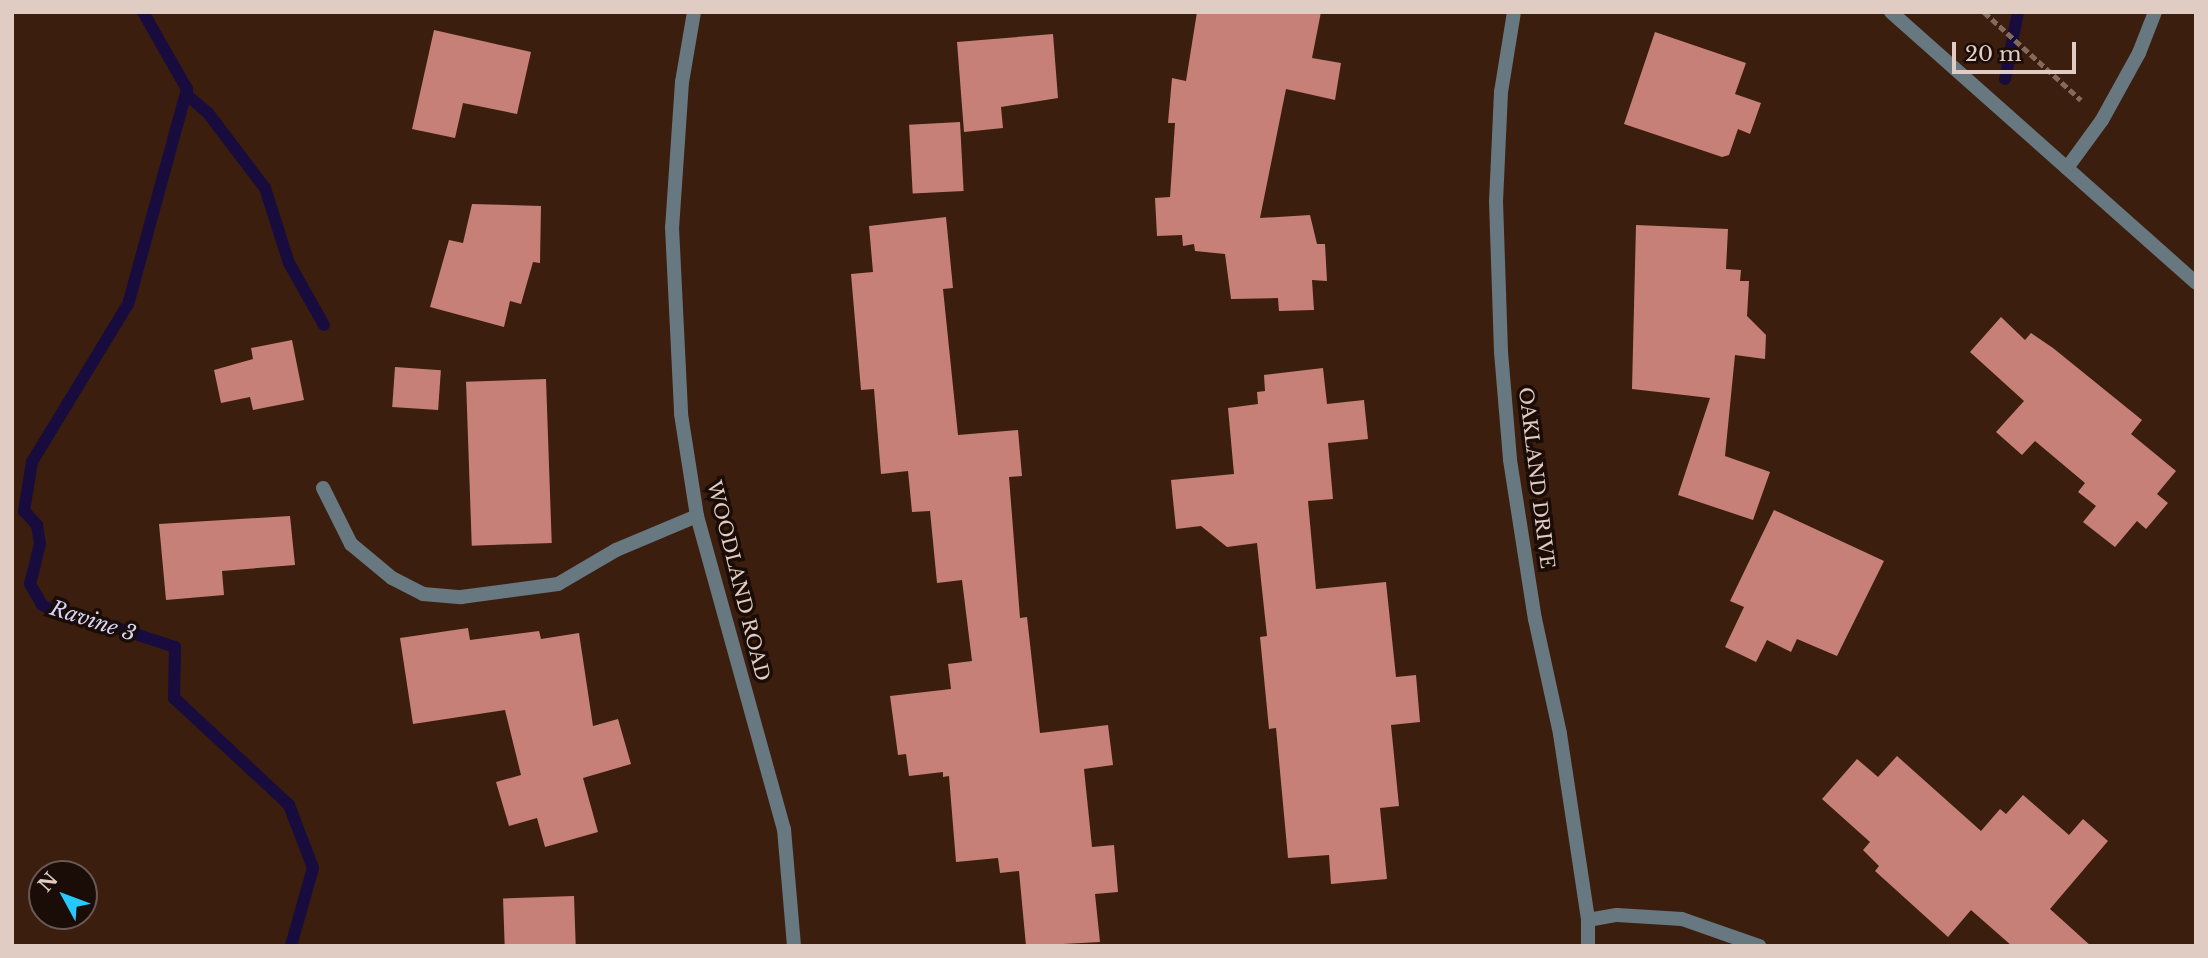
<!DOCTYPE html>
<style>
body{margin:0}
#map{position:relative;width:2208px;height:958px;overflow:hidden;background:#3c1e0e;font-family:"Libre Baskerville",serif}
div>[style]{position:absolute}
.stream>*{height:12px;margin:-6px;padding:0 6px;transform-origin:6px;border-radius:6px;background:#170c3d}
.building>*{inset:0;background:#c68078;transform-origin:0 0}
.path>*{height:4.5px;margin-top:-2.25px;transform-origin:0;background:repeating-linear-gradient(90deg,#846a5d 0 7px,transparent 0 10.5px)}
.lane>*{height:14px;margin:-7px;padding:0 7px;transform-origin:7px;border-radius:7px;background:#677880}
.street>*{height:14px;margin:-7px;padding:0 7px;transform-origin:7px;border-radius:7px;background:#677880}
span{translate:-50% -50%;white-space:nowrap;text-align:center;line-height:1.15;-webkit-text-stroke:7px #1a0c06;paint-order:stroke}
.street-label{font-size:19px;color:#e1ccc3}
.water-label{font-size:21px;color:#d4d3f5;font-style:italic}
.frame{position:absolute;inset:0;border:14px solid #e1ccc3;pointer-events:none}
.north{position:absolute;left:28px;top:860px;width:70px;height:70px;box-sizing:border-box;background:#1a0c06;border:2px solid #6a5952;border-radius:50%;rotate:311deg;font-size:19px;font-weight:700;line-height:28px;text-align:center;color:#e1ccc3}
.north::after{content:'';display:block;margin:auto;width:24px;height:32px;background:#25c9fe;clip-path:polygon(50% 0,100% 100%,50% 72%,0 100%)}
.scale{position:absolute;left:1952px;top:42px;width:124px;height:32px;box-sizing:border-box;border:4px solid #e1ccc3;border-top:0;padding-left:9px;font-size:21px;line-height:24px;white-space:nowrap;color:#e1ccc3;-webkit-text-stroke:5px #1a0c06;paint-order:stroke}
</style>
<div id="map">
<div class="stream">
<div style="left:143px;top:12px;width:89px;rotate:60.3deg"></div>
<div style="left:187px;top:89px;width:223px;rotate:105.3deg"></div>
<div style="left:128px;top:304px;width:185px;rotate:121.3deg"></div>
<div style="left:32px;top:462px;width:50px;rotate:99.3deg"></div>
<div style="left:24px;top:511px;width:19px;rotate:47deg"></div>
<div style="left:37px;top:525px;width:19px;rotate:81deg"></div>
<div style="left:40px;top:544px;width:41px;rotate:104deg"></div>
<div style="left:30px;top:584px;width:24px;rotate:60deg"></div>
<div style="left:42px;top:605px;width:20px;rotate:27deg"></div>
<div style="left:60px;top:614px;width:21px;rotate:5deg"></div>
<div style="left:81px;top:616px;width:99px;rotate:18.3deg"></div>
<div style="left:175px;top:647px;width:51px;rotate:91.1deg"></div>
<div style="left:174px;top:698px;width:157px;rotate:42.9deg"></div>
<div style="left:289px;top:805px;width:67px;rotate:69.1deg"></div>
<div style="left:313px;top:868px;width:81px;rotate:105.8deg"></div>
<div style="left:2005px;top:79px;width:68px;rotate:-79deg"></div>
<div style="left:186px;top:94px;width:29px;rotate:41deg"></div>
<div style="left:208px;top:113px;width:94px;rotate:52.8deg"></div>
<div style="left:265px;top:188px;width:79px;rotate:72.3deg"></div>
<div style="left:289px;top:263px;width:71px;rotate:60.6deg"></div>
</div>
<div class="building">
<div style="clip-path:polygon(1197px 12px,1321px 12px,1312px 58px,1341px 63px,1335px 100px,1286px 89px,1260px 218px,1310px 215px,1317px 244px,1325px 244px,1327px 281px,1312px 280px,1314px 310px,1279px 311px,1278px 298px,1231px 299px,1225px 254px,1195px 251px,1194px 244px,1183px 246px,1182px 235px,1157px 236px,1155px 198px,1170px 197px,1175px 123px,1168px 123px,1172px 78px,1186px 81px)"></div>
<div style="clip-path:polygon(434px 30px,531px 52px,517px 114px,463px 103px,455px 138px,412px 129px)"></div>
<div style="clip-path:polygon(1655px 32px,1746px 63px,1735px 94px,1761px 103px,1750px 134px,1738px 129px,1729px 155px,1722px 157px,1624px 124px)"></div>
<div style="clip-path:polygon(1053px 34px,1058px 98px,1001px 107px,1003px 128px,964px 132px,957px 42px)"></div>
<div style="left:960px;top:122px;width:69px;height:51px;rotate:87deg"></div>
<div style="clip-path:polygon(472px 204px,541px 206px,540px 263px,533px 262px,521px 304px,510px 301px,504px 327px,430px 307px,449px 240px,463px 243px)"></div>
<div style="clip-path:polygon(946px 217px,953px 288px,943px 289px,958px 435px,1018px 430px,1022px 476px,1009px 477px,1020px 618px,1027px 617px,1040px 733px,1108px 725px,1113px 765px,1084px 769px,1092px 847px,1114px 845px,1118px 892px,1095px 894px,1100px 942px,1026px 946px,1019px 871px,1000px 873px,998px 858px,956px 862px,949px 776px,943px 777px,943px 772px,909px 776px,906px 754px,898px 755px,890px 696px,951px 689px,948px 664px,972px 661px,962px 580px,937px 583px,930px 511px,912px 512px,908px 471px,881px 474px,874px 389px,861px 390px,851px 274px,873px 272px,869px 226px)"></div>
<div style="clip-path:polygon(1636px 225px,1728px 229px,1726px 269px,1741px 270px,1740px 281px,1749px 281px,1747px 316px,1766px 335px,1765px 359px,1735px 355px,1725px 456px,1770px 472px,1753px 520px,1678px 495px,1710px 398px,1632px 389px)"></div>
<div style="clip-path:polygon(2001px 317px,2025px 340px,2031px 333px,2053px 348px,2142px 420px,2131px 434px,2176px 471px,2157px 494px,2168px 503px,2146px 529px,2137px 521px,2115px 547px,2083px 522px,2096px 506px,2078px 492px,2085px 483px,2035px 441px,2022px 455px,1996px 432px,2024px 401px,1970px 352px)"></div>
<div style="clip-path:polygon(292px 340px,304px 400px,253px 410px,250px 397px,221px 403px,214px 370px,253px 359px,251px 348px)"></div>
<div style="left:395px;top:367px;width:46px;height:40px;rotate:4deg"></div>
<div style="clip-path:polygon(1323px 368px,1327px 404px,1364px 400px,1368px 439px,1328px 443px,1333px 499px,1308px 501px,1316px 589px,1386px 582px,1396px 677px,1416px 675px,1420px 722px,1391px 725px,1399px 806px,1380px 808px,1387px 879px,1331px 884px,1329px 855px,1288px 858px,1276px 728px,1269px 729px,1260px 637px,1267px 636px,1257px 543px,1227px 547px,1201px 526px,1176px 529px,1171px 480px,1234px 474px,1228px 408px,1258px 404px,1257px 392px,1265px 391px,1264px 375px)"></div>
<div style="left:546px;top:379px;width:164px;height:80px;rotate:88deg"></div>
<div style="clip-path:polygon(1774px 510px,1884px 561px,1837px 656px,1797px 639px,1791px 652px,1767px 640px,1756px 662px,1725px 647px,1744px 607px,1730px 601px)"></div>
<div style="clip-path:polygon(290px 516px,295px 565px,222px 571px,224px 595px,166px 600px,159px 524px)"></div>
<div style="clip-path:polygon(468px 628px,470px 640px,539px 631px,541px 639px,579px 633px,593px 726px,618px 719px,631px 764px,583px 778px,598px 832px,545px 847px,537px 818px,509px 826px,496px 782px,521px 775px,505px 710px,413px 724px,400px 638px)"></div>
<div style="clip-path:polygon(1897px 756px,1981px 831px,2000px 809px,2006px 814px,2023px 795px,2069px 835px,2083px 819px,2108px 841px,2050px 909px,2091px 946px,2012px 946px,1971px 910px,1948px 937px,1875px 871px,1879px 866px,1863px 850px,1870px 842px,1822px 799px,1857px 759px,1878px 777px)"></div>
<div style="left:574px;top:896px;width:50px;height:71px;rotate:88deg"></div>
</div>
<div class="path">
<div style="left:1984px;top:12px;width:131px;rotate:42.2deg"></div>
</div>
<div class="lane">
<div style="left:2067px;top:168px;width:59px;rotate:-53.9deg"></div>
<div style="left:2102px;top:120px;width:77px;rotate:-61.1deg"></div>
<div style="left:2139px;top:53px;width:44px;rotate:-68.7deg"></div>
<div style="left:323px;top:488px;width:63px;rotate:63.4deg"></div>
<div style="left:351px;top:544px;width:53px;rotate:39.7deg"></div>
<div style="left:392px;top:578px;width:35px;rotate:27deg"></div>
<div style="left:423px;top:594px;width:38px;rotate:5deg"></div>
<div style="left:461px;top:597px;width:98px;rotate:-7.6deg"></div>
<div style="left:558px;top:584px;width:67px;rotate:-30.4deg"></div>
<div style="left:616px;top:550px;width:88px;rotate:-22.8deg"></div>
</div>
<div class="street">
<div style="left:694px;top:12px;width:71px;rotate:99.7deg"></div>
<div style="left:682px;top:82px;width:145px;rotate:93.9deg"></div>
<div style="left:672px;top:227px;width:187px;rotate:87.2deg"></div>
<div style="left:681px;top:414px;width:103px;rotate:81.1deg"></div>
<div style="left:697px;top:516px;width:325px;rotate:74.5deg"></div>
<div style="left:784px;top:829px;width:117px;rotate:85.1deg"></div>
<div style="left:1514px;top:12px;width:81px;rotate:99.2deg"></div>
<div style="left:1501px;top:92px;width:109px;rotate:92.6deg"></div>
<div style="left:1496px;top:201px;width:151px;rotate:88.1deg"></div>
<div style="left:1501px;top:352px;width:108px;rotate:85.2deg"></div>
<div style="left:1510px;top:460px;width:161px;rotate:81.1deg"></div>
<div style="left:1535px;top:619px;width:118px;rotate:77.7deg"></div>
<div style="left:1560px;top:734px;width:188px;rotate:81.4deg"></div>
<div style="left:1588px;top:920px;width:26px;rotate:90deg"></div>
<div style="left:1891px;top:12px;width:408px;rotate:41.6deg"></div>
<div style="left:1588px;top:920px;width:29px;rotate:-10deg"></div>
<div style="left:1617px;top:915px;width:65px;rotate:3.5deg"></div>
<div style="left:1682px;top:919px;width:82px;rotate:19.3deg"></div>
</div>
<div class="street-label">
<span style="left:1536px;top:478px;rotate:83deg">OAKLAND DRIVE</span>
<span style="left:738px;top:581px;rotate:76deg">WOODLAND ROAD</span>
</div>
<div class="water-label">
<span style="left:93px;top:621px;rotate:18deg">Ravine 3</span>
</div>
<div class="frame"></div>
<div class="north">N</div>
<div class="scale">20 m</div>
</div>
